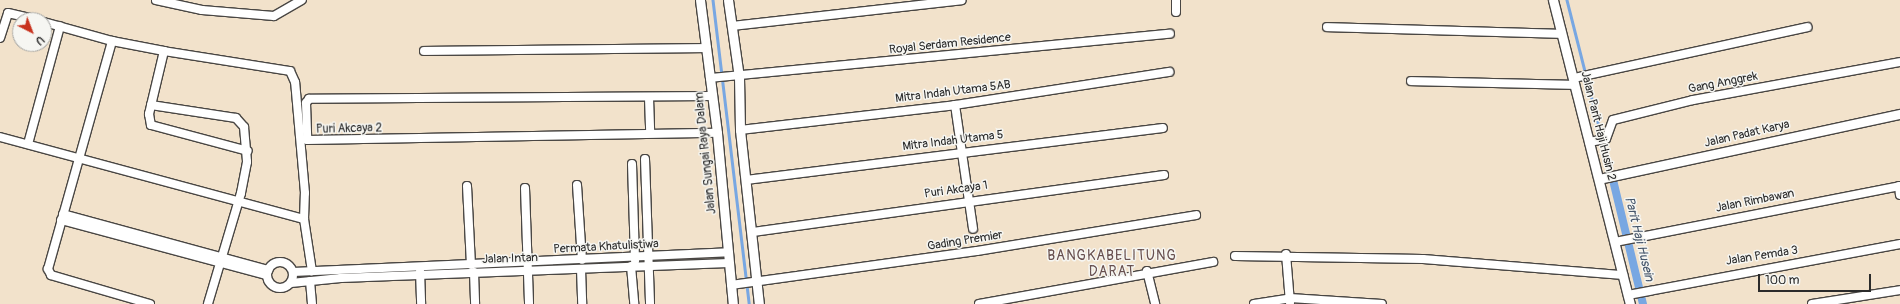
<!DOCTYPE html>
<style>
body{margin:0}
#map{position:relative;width:1900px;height:304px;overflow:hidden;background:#f2e2cb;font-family:Pangolin,sans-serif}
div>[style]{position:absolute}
.stream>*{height:2.5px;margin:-1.25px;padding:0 1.25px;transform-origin:1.25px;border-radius:1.25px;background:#78a7e2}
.canal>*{height:8px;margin:-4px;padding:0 4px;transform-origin:4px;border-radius:4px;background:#78a7e2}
.roads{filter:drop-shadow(1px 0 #494643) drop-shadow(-1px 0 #494643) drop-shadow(0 1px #494643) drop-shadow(0 -1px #494643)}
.minor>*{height:8px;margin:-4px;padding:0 4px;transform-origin:4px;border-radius:4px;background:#fff}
.minor>.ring{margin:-4px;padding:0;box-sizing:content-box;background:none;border:8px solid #fff;border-radius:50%}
.tertiary>*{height:9px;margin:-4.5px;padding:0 4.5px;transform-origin:4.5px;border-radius:4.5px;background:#fff}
span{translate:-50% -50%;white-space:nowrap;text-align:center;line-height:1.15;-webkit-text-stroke:3px #f6f6f2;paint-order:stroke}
.street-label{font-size:12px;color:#2b2b2b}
.water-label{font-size:13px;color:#46566b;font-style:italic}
.quarter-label{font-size:14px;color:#68504f;letter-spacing:1px}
.north{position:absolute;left:12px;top:12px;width:40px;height:40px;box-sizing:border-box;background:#f6f6f2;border:1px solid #a5a5a2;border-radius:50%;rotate:138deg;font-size:11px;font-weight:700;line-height:16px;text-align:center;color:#2b2b2b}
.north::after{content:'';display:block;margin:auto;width:14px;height:18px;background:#c8321e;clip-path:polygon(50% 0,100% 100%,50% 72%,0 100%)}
.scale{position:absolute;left:1758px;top:274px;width:113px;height:18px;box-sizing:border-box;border:2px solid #2b2b2b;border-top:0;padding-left:5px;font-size:12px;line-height:14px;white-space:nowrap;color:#2b2b2b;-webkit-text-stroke:3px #f6f6f2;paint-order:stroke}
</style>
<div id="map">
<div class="stream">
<div style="left:713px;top:0;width:306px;rotate:83.2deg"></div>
<div style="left:1567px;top:0;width:179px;rotate:75.8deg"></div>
</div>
<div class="canal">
<div style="left:1613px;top:180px;width:128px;rotate:76.4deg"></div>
</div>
<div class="roads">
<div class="minor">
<div style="left:156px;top:0;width:47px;rotate:12.3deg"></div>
<div style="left:202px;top:10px;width:72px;rotate:4.8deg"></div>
<div style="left:274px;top:16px;width:32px;rotate:-30deg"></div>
<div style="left:1176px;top:0;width:12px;rotate:90deg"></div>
<div style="left:44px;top:22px;width:71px;rotate:15.6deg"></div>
<div style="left:732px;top:26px;width:231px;rotate:-6.4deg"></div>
<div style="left:1327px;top:27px;width:235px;rotate:1.7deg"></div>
<div style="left:0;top:38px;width:26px;rotate:-72deg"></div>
<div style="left:8px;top:13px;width:31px;rotate:13deg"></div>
<div style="left:424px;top:51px;width:283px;rotate:-0.6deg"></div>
<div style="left:710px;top:78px;width:462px;rotate:-5.5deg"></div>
<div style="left:1574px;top:78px;width:239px;rotate:-12.3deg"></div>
<div style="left:1411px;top:81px;width:164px;rotate:1.4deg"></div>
<div style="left:712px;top:96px;width:403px;rotate:179.6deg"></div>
<div style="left:309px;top:99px;width:5px;rotate:127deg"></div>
<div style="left:306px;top:103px;width:37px;rotate:88deg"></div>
<div style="left:307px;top:140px;width:410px;rotate:-1deg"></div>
<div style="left:649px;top:98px;width:35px;rotate:88deg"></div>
<div style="left:151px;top:105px;width:86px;rotate:8.7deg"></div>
<div style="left:236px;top:118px;width:12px;rotate:48deg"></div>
<div style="left:244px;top:127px;width:35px;rotate:85deg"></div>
<div style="left:247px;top:162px;width:32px;rotate:101deg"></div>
<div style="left:241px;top:193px;width:116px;rotate:106.6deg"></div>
<div style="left:955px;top:105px;width:125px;rotate:81.7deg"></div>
<div style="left:740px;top:130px;width:216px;rotate:-6.6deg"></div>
<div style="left:955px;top:105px;width:217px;rotate:-8.8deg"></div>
<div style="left:0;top:137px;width:315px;rotate:15.1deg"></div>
<div style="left:304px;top:219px;width:26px;rotate:-88deg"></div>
<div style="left:305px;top:193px;width:111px;rotate:-95.1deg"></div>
<div style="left:295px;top:82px;width:12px;rotate:-114deg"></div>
<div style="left:290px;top:71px;width:128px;rotate:-171deg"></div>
<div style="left:1589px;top:142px;width:17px;rotate:-10deg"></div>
<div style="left:1606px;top:139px;width:20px;rotate:-70deg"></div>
<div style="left:1613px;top:120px;width:82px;rotate:-14deg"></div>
<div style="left:1693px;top:100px;width:210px;rotate:-10.4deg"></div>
<div style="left:28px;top:144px;width:122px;rotate:-74.8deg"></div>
<div style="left:645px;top:159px;width:145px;rotate:88deg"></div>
<div style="left:632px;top:164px;width:97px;rotate:88.2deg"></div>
<div style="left:746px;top:180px;width:420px;rotate:-7.1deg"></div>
<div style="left:577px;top:185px;width:75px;rotate:86.2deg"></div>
<div style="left:467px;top:186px;width:79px;rotate:87.1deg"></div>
<div style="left:1899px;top:186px;width:9px;rotate:84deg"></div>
<div style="left:525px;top:188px;width:116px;rotate:88deg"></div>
<div style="left:63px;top:214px;width:213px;rotate:15.3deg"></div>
<div style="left:304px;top:219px;width:53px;rotate:81.3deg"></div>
<div style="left:61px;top:220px;width:212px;rotate:15deg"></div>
<div style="left:753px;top:232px;width:415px;rotate:-7.9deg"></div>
<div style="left:1615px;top:242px;width:290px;rotate:-11.1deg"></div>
<div style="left:1286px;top:254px;width:49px;rotate:85.3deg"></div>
<div style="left:1235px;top:256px;width:188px;rotate:0.9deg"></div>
<div style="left:1423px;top:259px;width:201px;rotate:4.6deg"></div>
<div class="ring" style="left:267px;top:262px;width:18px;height:18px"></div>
<div style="left:631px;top:266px;width:38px;rotate:85deg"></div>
<div style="left:581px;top:269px;width:35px;rotate:88deg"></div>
<div style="left:420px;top:271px;width:33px;rotate:88deg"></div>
<div style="left:1147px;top:271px;width:34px;rotate:76deg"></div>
<div style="left:293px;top:272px;width:436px;rotate:-2.6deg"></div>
<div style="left:474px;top:272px;width:32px;rotate:88deg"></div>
<div style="left:310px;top:281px;width:23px;rotate:85deg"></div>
<div style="left:291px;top:283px;width:50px;rotate:-5.7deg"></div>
<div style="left:341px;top:278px;width:388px;rotate:-2.2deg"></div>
<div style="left:731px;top:285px;width:248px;rotate:-7.9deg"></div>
<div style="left:977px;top:251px;width:222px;rotate:-9.3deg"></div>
<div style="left:1628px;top:295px;width:277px;rotate:-10.6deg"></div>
<div style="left:150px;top:304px;width:103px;rotate:-163.7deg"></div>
<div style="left:51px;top:275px;width:7px;rotate:-117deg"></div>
<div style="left:48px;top:269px;width:237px;rotate:-74.3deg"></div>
<div style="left:112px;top:41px;width:53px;rotate:10.9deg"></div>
<div style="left:164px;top:51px;width:65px;rotate:103.4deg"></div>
<div style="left:149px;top:114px;width:11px;rotate:80deg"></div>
<div style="left:151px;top:125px;width:100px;rotate:15deg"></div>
<div style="left:979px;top:304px;width:238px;rotate:-10.2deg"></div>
<div style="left:1254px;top:304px;width:36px;rotate:-9deg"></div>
<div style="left:1290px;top:298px;width:92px;rotate:3.7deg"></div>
<div style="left:1812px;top:304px;width:89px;rotate:-9deg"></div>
</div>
<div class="tertiary">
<div style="left:700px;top:0;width:134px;rotate:82.7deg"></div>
<div style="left:717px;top:133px;width:172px;rotate:84.7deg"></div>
<div style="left:728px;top:0;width:78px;rotate:81.9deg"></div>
<div style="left:739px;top:77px;width:53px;rotate:88.9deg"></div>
<div style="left:740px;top:130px;width:175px;rotate:83.8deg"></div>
<div style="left:1553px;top:0;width:314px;rotate:75.8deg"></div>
<div style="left:1599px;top:179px;width:308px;rotate:-12.2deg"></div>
</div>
</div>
<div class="street-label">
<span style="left:950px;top:44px;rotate:-6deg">Royal Serdam Residence</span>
<span style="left:1723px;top:83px;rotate:-11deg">Gang Anggrek</span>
<span style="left:953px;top:92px;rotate:-7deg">Mitra Indah Utama 5AB</span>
<span style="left:1598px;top:126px;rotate:76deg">Jalan Parit Haji Husin 2</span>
<span style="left:349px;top:129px;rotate:-1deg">Puri Akcaya 2</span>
<span style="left:1747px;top:134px;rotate:-13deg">Jalan Padat Karya</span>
<span style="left:953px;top:141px;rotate:-7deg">Mitra Indah Utama 5</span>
<span style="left:706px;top:153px;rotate:-96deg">Jalan Sungai Raya Dalam</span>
<span style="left:956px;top:190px;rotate:-8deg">Puri Akcaya 1</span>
<span style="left:1755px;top:201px;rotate:-11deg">Jalan Rimbawan</span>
<span style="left:965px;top:241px;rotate:-9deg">Gading Premier</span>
<span style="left:606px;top:247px;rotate:-3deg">Permata Khatulistiwa</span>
<span style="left:1762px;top:256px;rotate:-9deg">Jalan Pemda 3</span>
<span style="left:510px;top:259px;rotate:-2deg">Jalan Intan</span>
</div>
<div class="water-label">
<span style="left:1639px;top:239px;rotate:76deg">Parit Haji Husein</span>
</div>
<div class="quarter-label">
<span style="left:1112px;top:264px">BANGKABELITUNG<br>DARAT</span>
</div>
<div class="north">U</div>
<div class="scale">100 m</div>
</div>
